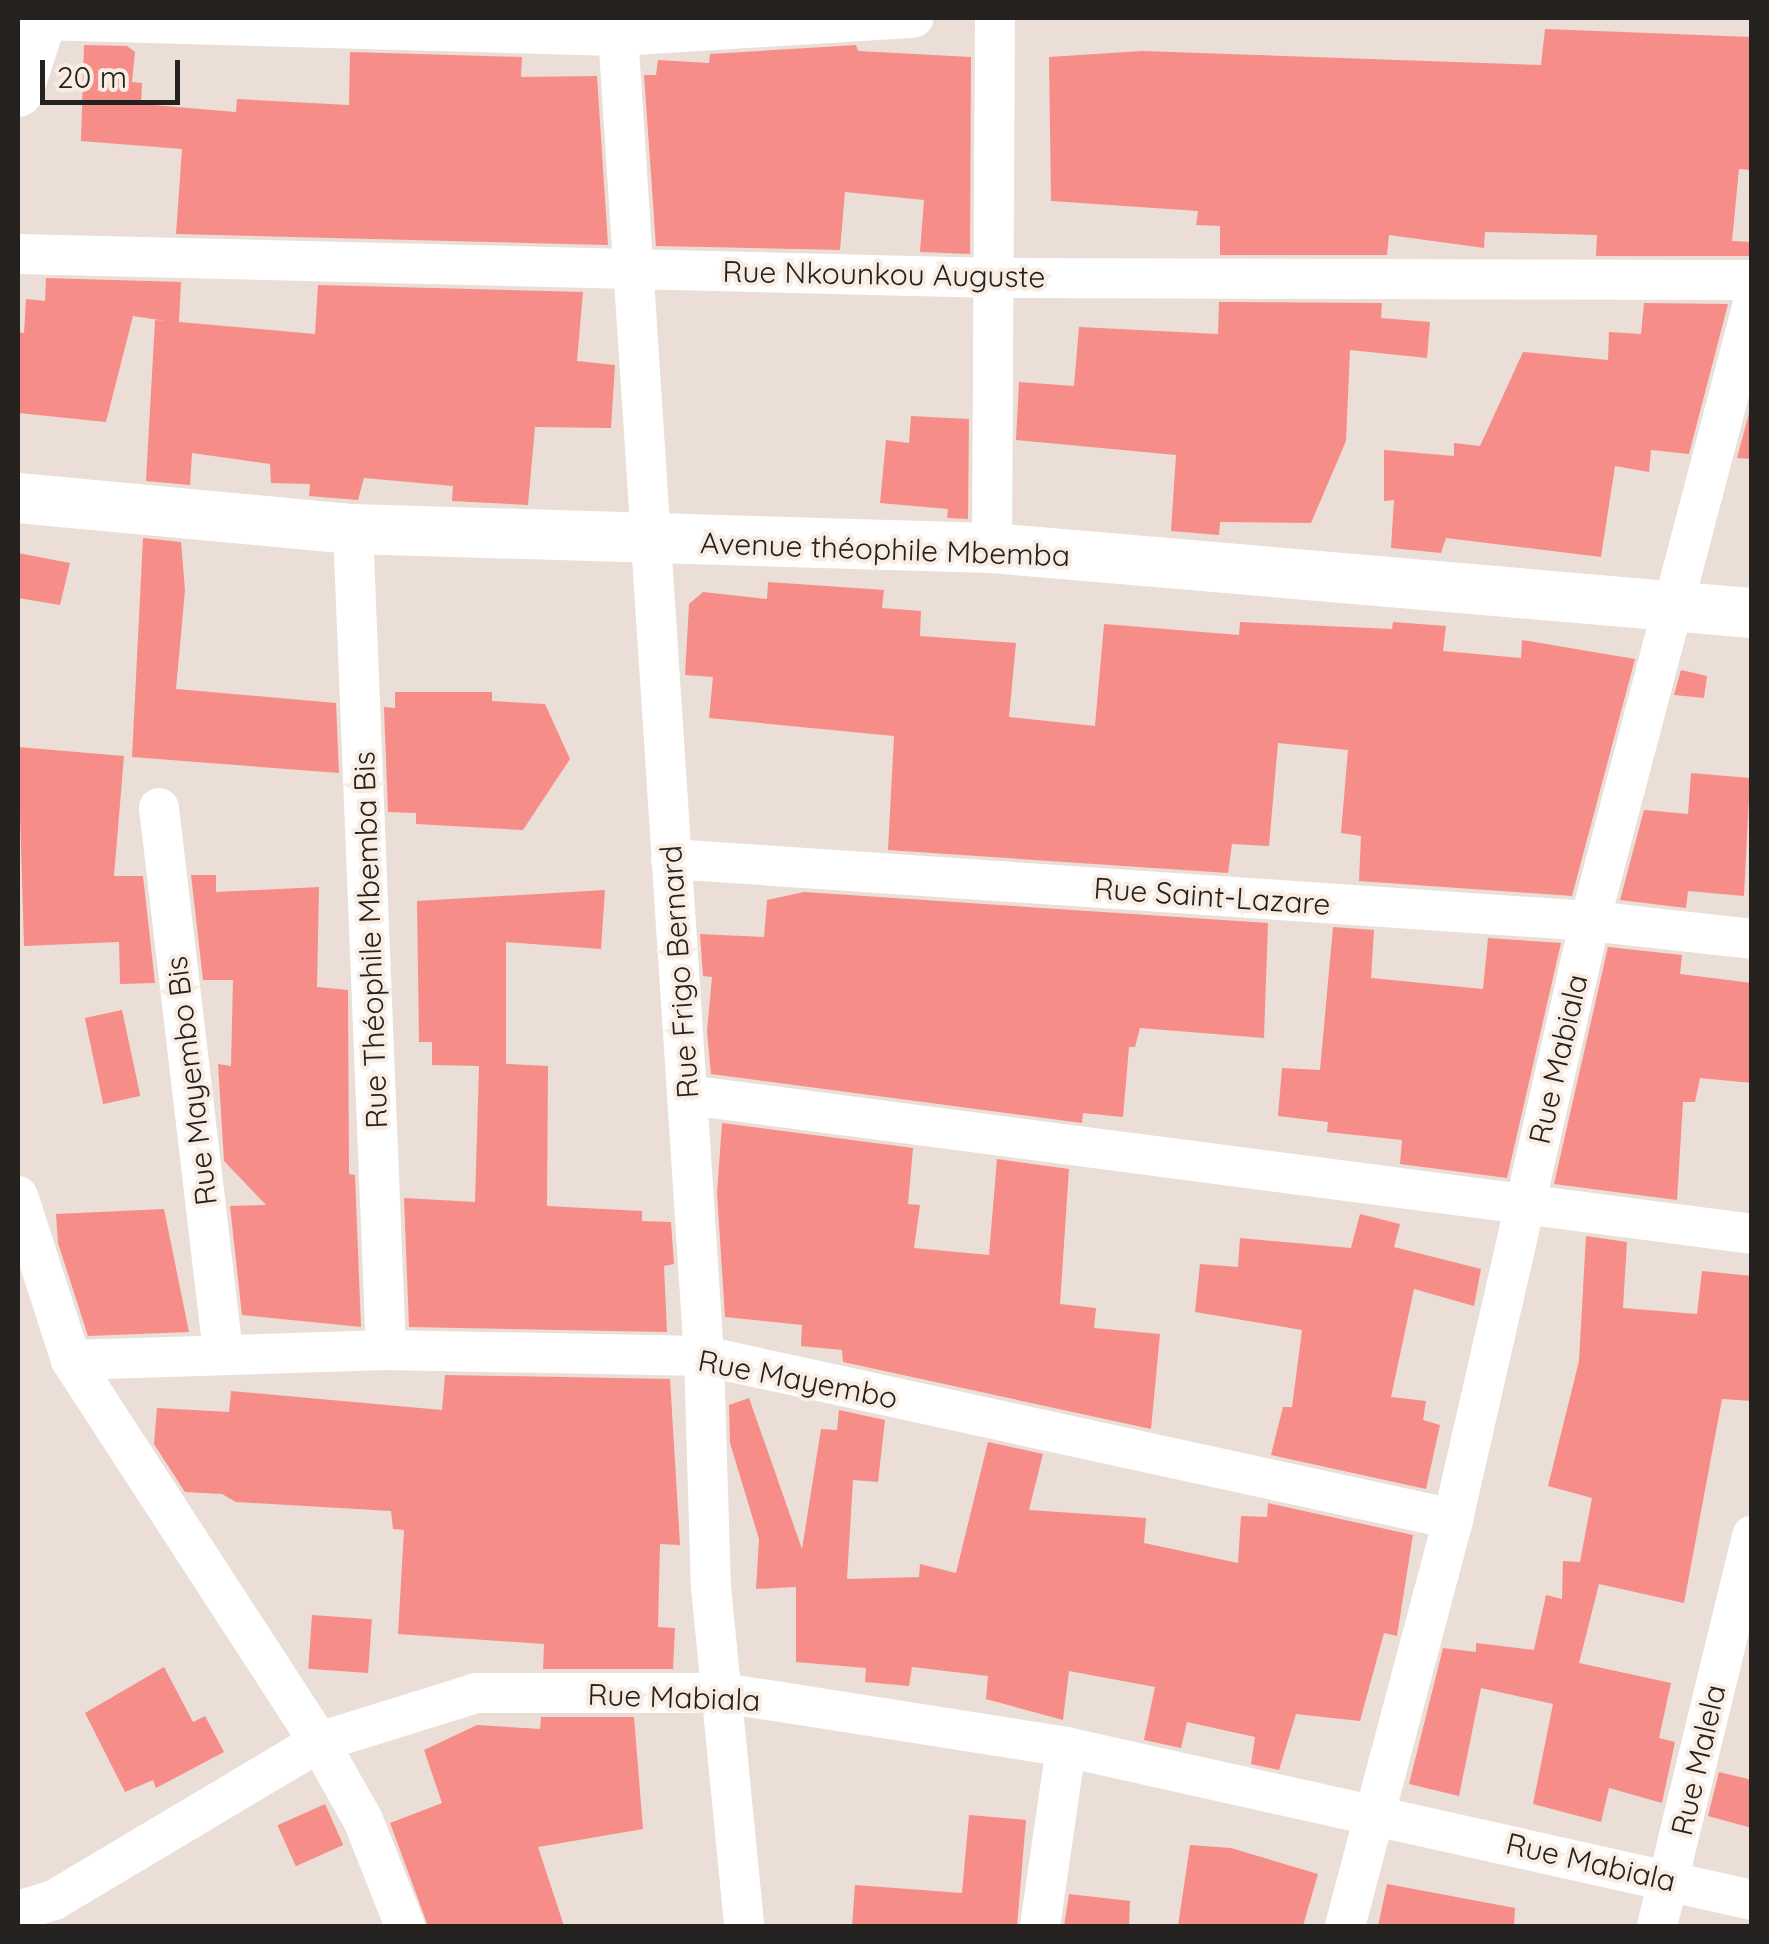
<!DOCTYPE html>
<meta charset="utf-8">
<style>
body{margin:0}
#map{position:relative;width:1769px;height:1944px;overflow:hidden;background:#eaded6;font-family:Quicksand,sans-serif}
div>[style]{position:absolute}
.building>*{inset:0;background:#f78d88;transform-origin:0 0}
.minor>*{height:40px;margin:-20px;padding:0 20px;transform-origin:20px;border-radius:20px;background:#fff}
.tertiary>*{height:50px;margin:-25px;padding:0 25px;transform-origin:25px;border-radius:25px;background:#fff}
span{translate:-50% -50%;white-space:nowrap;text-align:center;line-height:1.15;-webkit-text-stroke:8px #f8ece3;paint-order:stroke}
.street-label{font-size:30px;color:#25211e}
.frame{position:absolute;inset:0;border:20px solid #25211e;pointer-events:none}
.scale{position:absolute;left:40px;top:60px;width:140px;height:45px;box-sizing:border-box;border:5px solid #25211e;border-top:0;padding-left:12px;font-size:30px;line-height:35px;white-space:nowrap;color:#25211e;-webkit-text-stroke:8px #f8ece3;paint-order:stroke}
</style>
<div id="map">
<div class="building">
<div style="clip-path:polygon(1545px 29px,1752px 37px,1752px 170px,1739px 169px,1732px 241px,1752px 242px,1752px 256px,1596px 256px,1597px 235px,1485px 232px,1484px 248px,1389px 235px,1387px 255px,1220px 255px,1220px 226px,1196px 225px,1198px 211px,1051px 201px,1049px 57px,1142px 51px,1541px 65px)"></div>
<div style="clip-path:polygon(84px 45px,127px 46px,135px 52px,132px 82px,142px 83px,141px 104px,236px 112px,237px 99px,349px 105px,350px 52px,522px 57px,521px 77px,597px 76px,608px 245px,176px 234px,182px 149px,81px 141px)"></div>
<div style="clip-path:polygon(856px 45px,858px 51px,971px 57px,970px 254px,920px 252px,924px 200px,845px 192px,840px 250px,656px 246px,644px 75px,656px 75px,658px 60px,709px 63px,710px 54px)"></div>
<div style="clip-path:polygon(46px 278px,181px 282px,179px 322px,315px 334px,318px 285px,583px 292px,577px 361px,615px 365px,611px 428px,535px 427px,528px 505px,452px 501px,453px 486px,364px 478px,358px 500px,309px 496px,310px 484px,271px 483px,270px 464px,192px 453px,190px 485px,146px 481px,155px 320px,166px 321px,133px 316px,106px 422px,18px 413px,18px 332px,24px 333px,26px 299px,45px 301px)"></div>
<div style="clip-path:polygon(1219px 302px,1382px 303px,1381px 318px,1430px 322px,1427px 358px,1350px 350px,1346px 441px,1311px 523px,1220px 522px,1219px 535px,1171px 531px,1176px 455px,1016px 440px,1019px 382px,1074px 386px,1079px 327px,1218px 334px)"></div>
<div style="clip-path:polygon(1644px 303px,1728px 304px,1689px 454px,1651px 450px,1649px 472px,1615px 466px,1601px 557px,1446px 538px,1441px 553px,1391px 548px,1394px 500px,1384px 501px,1384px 450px,1454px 456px,1454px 443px,1480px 446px,1523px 352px,1608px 360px,1609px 332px,1641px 334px)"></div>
<div style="clip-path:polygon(1752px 402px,1752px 459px,1737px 458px)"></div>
<div style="clip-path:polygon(911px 416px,969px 419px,968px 519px,947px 518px,948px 509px,880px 503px,886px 440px,909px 443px)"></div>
<div style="clip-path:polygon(143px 538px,181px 542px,185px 590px,176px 689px,336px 703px,339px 773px,132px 757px)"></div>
<div style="clip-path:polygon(18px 553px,70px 563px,60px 605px,18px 598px)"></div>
<div style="clip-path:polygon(768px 582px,884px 590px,882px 608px,921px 611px,920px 636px,1016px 643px,1009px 717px,1095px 726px,1104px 624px,1239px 635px,1240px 622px,1392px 629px,1393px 622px,1446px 626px,1443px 651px,1521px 658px,1522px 640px,1635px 659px,1572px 896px,1359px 881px,1361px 836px,1341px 833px,1348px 750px,1278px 743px,1269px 846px,1232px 844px,1228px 873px,888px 850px,894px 736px,709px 718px,713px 677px,685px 675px,689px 604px,703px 592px,767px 599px)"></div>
<div style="clip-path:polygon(1681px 670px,1707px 676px,1704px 698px,1674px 695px)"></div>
<div style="clip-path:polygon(395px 692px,492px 692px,492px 701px,545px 704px,570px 759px,523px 830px,416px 824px,416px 813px,388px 812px,384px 707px,395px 708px)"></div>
<div style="clip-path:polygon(18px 747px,124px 756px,114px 876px,143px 876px,155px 983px,120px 984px,119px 942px,24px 946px)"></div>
<div style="clip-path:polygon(1691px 773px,1750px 778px,1744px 896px,1688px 891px,1686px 908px,1620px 900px,1644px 810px,1688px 814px)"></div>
<div style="clip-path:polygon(191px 875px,216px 875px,216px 892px,319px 887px,317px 987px,348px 990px,349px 1174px,355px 1175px,361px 1327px,242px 1315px,230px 1206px,266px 1205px,224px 1161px,218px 1064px,231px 1066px,233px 980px,203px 980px)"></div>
<div style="clip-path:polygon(605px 890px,601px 949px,506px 942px,506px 1064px,548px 1066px,547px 1206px,642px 1211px,642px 1221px,671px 1222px,674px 1264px,664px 1266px,667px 1332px,409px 1327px,404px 1198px,475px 1202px,479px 1066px,432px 1065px,432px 1042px,419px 1042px,417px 901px)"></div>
<div style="clip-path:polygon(804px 892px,1268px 923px,1264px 1038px,1140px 1028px,1135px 1047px,1129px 1047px,1123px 1117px,1083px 1113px,1082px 1123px,711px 1074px,707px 1031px,712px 977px,703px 976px,700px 934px,764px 937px,767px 900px)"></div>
<div style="clip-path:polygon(1333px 927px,1374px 930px,1371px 978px,1483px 989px,1488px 938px,1561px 943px,1507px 1178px,1400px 1164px,1402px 1140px,1327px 1132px,1328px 1122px,1278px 1116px,1282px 1068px,1320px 1070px)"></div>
<div style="clip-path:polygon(1608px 947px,1682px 955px,1680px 974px,1752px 983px,1752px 1083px,1700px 1078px,1695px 1102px,1683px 1102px,1677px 1200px,1554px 1184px)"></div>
<div style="left:122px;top:1010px;width:88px;height:38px;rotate:78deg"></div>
<div style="clip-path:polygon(722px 1123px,913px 1148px,908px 1204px,920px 1205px,914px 1248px,989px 1255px,997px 1159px,1069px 1169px,1060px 1304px,1096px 1308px,1094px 1328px,1160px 1334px,1151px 1429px,843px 1362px,842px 1350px,801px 1346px,802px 1325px,725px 1317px,717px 1193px)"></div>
<div style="clip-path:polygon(164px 1209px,189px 1332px,88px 1336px,58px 1243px,56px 1214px)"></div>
<div style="clip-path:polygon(1360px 1214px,1400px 1224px,1394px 1247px,1481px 1269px,1474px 1306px,1414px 1289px,1391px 1397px,1426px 1401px,1423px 1420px,1440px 1425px,1426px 1489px,1271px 1455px,1283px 1407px,1292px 1407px,1302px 1330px,1195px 1312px,1200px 1264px,1238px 1267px,1240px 1238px,1351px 1248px)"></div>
<div style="clip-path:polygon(1586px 1236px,1627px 1242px,1623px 1308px,1697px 1314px,1702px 1271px,1752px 1276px,1752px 1401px,1722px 1399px,1684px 1603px,1599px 1584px,1579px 1663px,1671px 1683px,1659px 1738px,1675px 1742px,1662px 1803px,1609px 1788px,1601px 1822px,1533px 1804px,1553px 1704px,1481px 1688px,1459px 1796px,1409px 1784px,1443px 1648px,1476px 1652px,1476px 1643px,1534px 1650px,1546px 1595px,1562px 1599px,1563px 1561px,1580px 1562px,1592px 1498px,1548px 1486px,1579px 1361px)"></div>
<div style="clip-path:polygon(445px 1375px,670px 1379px,680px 1545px,660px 1544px,658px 1627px,675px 1628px,673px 1669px,543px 1669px,544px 1644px,398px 1634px,404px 1530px,393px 1529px,391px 1511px,236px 1502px,222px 1494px,185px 1492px,154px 1444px,157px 1408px,229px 1412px,231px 1391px,442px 1410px)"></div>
<div style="clip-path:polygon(749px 1398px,802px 1549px,821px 1429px,837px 1430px,839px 1410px,885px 1420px,878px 1482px,853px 1480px,847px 1579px,919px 1577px,920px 1564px,956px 1573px,988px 1442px,1043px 1454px,1029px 1510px,1146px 1518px,1144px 1543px,1238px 1563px,1241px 1516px,1267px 1517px,1268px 1503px,1413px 1535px,1397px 1636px,1384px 1633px,1360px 1721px,1296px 1714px,1279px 1770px,1251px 1764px,1255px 1737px,1187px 1722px,1181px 1748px,1144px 1740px,1155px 1687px,1069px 1671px,1063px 1720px,986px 1699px,988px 1676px,912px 1667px,909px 1686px,865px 1682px,866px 1668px,796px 1662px,796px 1587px,756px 1589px,759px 1539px,730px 1443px,729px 1405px)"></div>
<div style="left:312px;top:1615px;width:60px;height:54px;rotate:4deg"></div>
<div style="clip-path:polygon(164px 1667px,193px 1722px,205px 1716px,224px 1752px,156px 1788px,153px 1780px,125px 1792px,85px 1713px)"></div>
<div style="clip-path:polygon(541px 1717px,634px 1717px,643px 1829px,538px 1847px,564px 1926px,428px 1926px,390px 1823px,442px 1803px,424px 1750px,477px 1725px,540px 1729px)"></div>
<div style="clip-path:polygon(1719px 1772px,1752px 1780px,1752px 1828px,1708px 1816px)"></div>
<div style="left:325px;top:1804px;width:45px;height:52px;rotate:66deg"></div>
<div style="clip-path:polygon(969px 1815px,1026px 1820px,1017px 1926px,852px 1926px,855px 1885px,962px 1893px)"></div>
<div style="clip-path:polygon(1190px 1845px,1231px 1848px,1318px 1874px,1303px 1926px,1178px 1926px)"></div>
<div style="clip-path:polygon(1387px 1884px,1515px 1908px,1514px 1926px,1378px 1926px)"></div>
<div style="clip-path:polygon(1069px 1894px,1130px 1901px,1129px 1926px,1064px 1926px)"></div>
</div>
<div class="minor">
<div style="left:617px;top:18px;width:1341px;rotate:86.28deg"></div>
<div style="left:704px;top:1356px;width:231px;rotate:88.3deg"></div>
<div style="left:711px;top:1587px;width:341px;rotate:84.4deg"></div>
<div style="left:41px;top:20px;width:576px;rotate:1.59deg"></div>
<div style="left:617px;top:36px;width:297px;rotate:-3.5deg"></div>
<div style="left:18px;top:254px;width:977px;rotate:1.41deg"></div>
<div style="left:995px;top:278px;width:757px;rotate:0.15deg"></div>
<div style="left:353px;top:529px;width:822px;rotate:87.7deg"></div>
<div style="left:992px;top:548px;width:530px;rotate:-89.68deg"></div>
<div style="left:159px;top:808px;width:549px;rotate:83.3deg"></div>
<div style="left:671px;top:859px;width:921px;rotate:3.86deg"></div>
<div style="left:1590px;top:921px;width:163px;rotate:6.3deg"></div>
<div style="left:688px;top:1095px;width:1073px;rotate:7.44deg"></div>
<div style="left:18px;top:1196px;width:172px;rotate:72.1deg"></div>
<div style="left:71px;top:1360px;width:455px;rotate:57deg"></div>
<div style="left:319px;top:1742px;width:90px;rotate:60.6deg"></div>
<div style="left:363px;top:1820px;width:114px;rotate:68.4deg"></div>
<div style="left:71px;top:1360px;width:315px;rotate:-1.8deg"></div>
<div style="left:386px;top:1350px;width:318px;rotate:1.1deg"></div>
<div style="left:704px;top:1356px;width:767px;rotate:12.28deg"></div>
<div style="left:18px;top:1911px;width:38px;rotate:-17deg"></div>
<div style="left:54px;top:1900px;width:309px;rotate:-30.8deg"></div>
<div style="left:319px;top:1742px;width:164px;rotate:-17.3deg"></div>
<div style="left:476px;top:1693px;width:247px"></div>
<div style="left:723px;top:1693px;width:347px;rotate:8.9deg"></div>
<div style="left:1066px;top:1747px;width:703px;rotate:12.57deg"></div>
<div style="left:1040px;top:1926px;width:181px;rotate:-81.7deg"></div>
<div style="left:1345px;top:1926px;width:421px;rotate:-75.1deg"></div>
<div style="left:1453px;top:1519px;width:613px;rotate:-77.1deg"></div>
<div style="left:1590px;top:921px;width:635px;rotate:-75.22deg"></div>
<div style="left:1657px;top:1926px;width:402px;rotate:-76.3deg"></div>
</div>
<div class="tertiary">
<div style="left:18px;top:92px;width:78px;rotate:-72deg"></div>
<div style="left:18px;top:498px;width:336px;rotate:5.3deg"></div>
<div style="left:353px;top:529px;width:639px;rotate:1.7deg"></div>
<div style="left:992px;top:548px;width:763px;rotate:4.89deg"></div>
</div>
<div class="street-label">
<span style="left:884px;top:274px;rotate:1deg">Rue Nkounkou Auguste</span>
<span style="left:885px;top:549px;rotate:2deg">Avenue théophile Mbemba</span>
<span style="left:1212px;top:896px;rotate:4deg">Rue Saint-Lazare</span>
<span style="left:370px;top:940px;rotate:-92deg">Rue Théophile Mbemba Bis</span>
<span style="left:679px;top:972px;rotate:-94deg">Rue Frigo Bernard</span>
<span style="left:1558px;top:1059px;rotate:-77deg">Rue Mabiala</span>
<span style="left:191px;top:1081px;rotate:-97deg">Rue Mayembo Bis</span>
<span style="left:798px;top:1379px;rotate:11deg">Rue Mayembo</span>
<span style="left:674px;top:1697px;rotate:2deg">Rue Mabiala</span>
<span style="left:1698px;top:1760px;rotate:-77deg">Rue Malela</span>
<span style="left:1591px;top:1862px;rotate:13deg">Rue Mabiala</span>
</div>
<div class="frame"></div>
<div class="scale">20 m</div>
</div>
